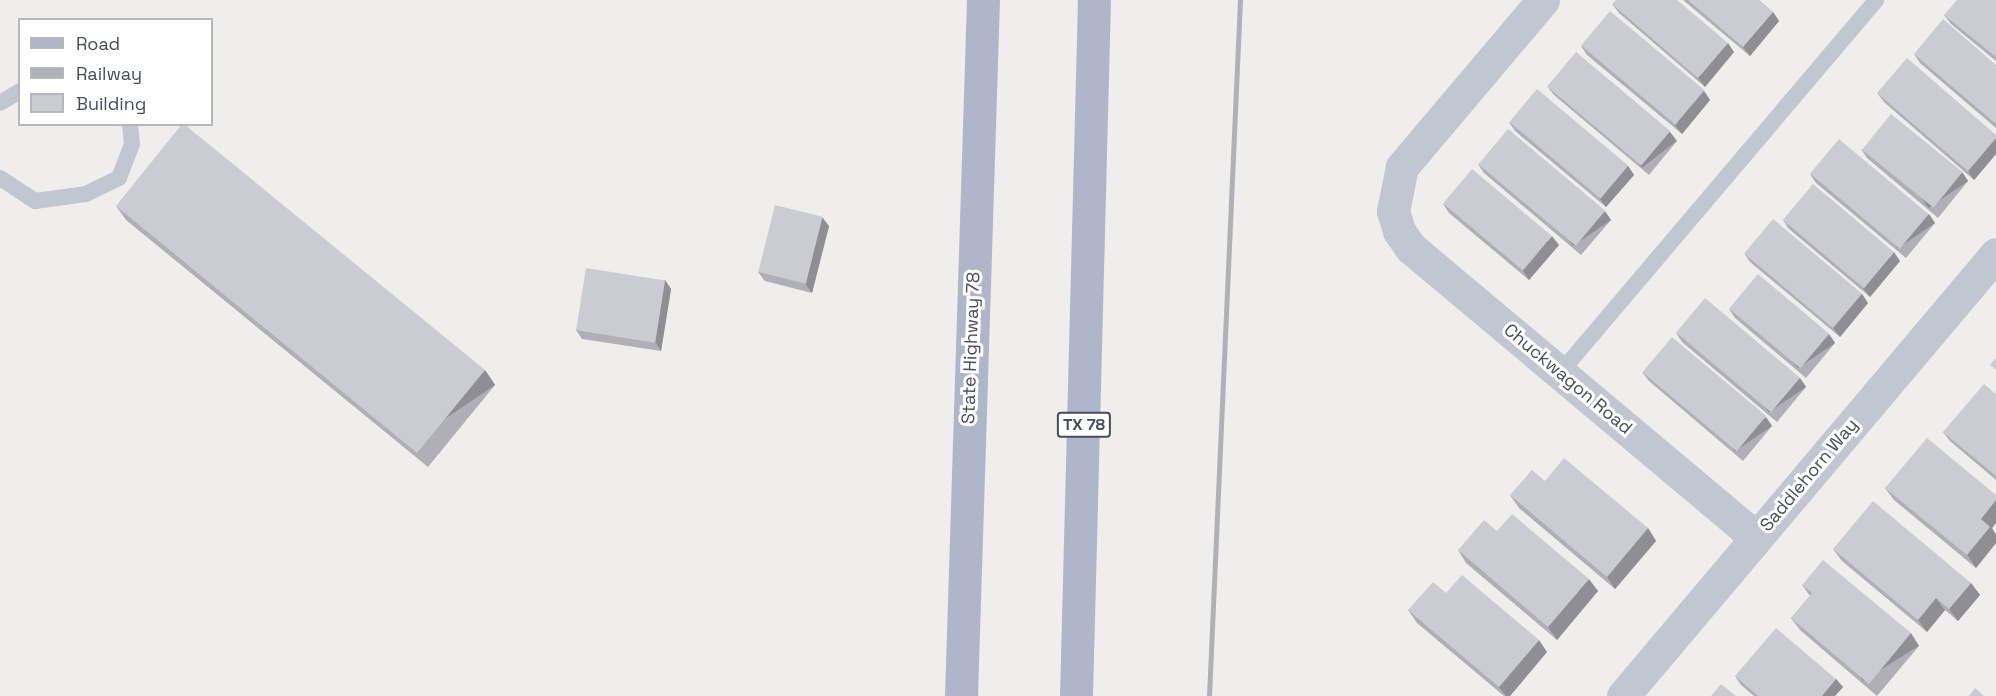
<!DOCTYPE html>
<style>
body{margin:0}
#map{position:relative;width:1996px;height:696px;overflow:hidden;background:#f0eeed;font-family:"Space Grotesk",sans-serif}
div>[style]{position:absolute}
.lane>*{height:16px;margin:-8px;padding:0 8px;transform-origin:8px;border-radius:8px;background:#c2c6d1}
.street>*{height:33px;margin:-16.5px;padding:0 16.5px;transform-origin:16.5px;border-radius:16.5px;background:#c2c6d1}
.primary>*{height:33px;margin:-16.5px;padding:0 16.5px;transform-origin:16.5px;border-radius:16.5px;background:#afb6ca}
.rail>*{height:4.5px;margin:-2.25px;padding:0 2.25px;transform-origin:2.25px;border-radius:2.25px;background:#b0b1b7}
.wall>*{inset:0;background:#afafb5}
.shaded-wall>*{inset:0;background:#8e8e93;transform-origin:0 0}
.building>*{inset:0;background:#cbcbd2;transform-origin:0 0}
span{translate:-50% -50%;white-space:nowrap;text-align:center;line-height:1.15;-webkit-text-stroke:6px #fff;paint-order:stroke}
.shield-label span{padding:2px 4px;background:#fff;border:2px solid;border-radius:4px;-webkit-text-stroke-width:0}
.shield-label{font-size:16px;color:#474c59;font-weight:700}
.street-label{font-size:18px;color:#474c59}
.legend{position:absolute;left:18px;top:18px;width:195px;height:108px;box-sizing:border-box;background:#fff;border:2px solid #b5b7bd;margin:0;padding:8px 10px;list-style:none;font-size:18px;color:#474c59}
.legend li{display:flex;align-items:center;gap:12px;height:30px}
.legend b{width:30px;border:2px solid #b5b7bd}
</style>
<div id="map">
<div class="lane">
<div style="left:0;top:103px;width:23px;rotate:-31deg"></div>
<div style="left:0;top:178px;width:42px;rotate:33.3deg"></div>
<div style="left:35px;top:201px;width:51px;rotate:-7.8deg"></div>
<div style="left:86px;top:194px;width:37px;rotate:-26deg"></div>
<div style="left:119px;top:178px;width:36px;rotate:-69deg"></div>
<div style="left:132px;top:144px;width:20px;rotate:-96deg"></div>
<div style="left:1560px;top:373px;width:489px;rotate:-49.7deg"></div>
</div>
<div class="street">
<div style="left:1543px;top:0;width:219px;rotate:130.2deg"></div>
<div style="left:1402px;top:167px;width:45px;rotate:101.6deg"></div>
<div style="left:1393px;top:211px;width:21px;rotate:73deg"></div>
<div style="left:1399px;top:231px;width:21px;rotate:55deg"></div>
<div style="left:1411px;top:248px;width:450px;rotate:40deg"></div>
<div style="left:1623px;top:696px;width:578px;rotate:-49.84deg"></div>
</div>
<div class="primary">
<div style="left:961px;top:696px;width:696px;rotate:-88.19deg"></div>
<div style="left:1076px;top:696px;width:696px;rotate:-88.52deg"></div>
</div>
<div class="rail">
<div style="left:1209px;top:696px;width:697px;rotate:-87.45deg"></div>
</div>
<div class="wall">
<div style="clip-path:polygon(1683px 0,1759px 0,1773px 12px,1779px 21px,1750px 56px)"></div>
<div style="clip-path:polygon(1996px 0,1996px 61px,1951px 24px,1944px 15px)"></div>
<div style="clip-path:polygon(1612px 4px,1734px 52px,1705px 87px,1619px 13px)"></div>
<div style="clip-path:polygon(1581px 46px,1704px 91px,1710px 100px,1682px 134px,1587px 55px)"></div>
<div style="clip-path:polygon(1914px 54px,1996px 65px,1996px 128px,1920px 63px)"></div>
<div style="clip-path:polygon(1547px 86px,1670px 132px,1677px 141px,1649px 175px,1554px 95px)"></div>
<div style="clip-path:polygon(1877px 93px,1996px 135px,1996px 154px,1974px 180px,1884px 102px)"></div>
<div style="clip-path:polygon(1509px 122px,1628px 166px,1634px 175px,1606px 207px,1515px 131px)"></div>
<div style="clip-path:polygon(1861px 149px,1962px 172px,1968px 181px,1938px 218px,1867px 158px)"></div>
<div style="clip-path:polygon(1478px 164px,1611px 220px,1581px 255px,1484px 173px)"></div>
<div style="clip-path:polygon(1810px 174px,1935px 223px,1906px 258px,1816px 183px)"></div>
<div style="clip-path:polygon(1443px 204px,1559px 245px,1529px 280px,1449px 213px)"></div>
<div style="clip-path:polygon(116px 206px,485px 370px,495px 385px,428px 467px,126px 220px)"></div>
<div style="clip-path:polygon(1783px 220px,1900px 261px,1870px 297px,1789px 229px)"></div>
<div style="clip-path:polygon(829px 226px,812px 293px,765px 281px,758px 272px)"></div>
<div style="clip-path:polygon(1744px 253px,1862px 294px,1868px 303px,1840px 337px,1750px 262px)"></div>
<div style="clip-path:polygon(665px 280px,671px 289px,661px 351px,582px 339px,576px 330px)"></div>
<div style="clip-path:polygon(1729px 309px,1835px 343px,1806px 378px,1735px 318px)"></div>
<div style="clip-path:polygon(1676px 333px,1806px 387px,1777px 422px,1682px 342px)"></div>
<div style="clip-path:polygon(1642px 372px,1772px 426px,1743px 461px,1649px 381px)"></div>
<div style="clip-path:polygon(1996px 394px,1996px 480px,1950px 441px,1943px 432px)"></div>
<div style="clip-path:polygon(1545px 481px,1648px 528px,1656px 541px,1615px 589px,1519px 508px,1510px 495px)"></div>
<div style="clip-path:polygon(1885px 488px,1996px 495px,1996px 523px,1992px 528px,1996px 535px,1996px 543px,1976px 568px,1894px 500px)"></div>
<div style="clip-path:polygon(1497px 531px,1598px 591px,1557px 640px,1466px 563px,1458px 550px)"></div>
<div style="clip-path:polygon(1833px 549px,1971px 583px,1980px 595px,1958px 621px,1945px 610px,1927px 632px,1842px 561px)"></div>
<div style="clip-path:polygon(1802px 585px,1919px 646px,1877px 696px,1800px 630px,1791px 618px,1810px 596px)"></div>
<div style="clip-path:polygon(1446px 593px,1547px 652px,1510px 696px,1504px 696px,1417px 623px,1408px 610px)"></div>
<div style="clip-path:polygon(1735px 676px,1836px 679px,1843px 687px,1835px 696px,1754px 696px,1741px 685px)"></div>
</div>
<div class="shaded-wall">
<div style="clip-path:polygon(1773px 12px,1779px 21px,1750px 56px,1743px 47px)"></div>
<div style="clip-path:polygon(1728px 43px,1734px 52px,1705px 87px,1698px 78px)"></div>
<div style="clip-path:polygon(1704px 91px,1710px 100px,1682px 134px,1675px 125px)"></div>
<div style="left:1670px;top:132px;width:11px;height:44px;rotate:52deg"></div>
<div style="clip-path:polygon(1996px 138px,1996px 154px,1974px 180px,1968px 171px)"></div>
<div style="clip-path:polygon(1628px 166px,1634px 175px,1606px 207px,1600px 199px)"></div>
<div style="left:1962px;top:172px;width:11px;height:48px;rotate:56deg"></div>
<div style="left:1605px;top:211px;width:11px;height:46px;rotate:56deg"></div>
<div style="left:1929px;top:214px;width:11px;height:45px;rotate:56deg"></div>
<div style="clip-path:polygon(822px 217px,829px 226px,812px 293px,805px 284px)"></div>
<div style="clip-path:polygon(1552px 236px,1559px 245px,1529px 280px,1523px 271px)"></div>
<div style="clip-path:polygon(1894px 252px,1900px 261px,1870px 297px,1863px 288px)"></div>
<div style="clip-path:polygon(665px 280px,671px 289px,661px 351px,655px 342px)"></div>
<div style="clip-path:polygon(1862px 294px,1868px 303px,1840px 337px,1833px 328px)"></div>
<div style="left:1829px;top:334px;width:11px;height:45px;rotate:56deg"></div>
<div style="left:485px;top:370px;width:18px;height:107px;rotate:56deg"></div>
<div style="left:1800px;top:378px;width:11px;height:45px;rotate:56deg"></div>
<div style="left:1766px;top:417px;width:11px;height:45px;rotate:56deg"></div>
<div style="clip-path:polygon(1996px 500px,1996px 523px,1992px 528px,1996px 535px,1996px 543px,1976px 568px,1967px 555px,1981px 519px)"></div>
<div style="clip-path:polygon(1648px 528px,1656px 541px,1615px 589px,1607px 577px)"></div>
<div style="clip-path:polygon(1589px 579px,1598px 591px,1557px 640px,1548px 627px)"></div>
<div style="clip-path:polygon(1971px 583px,1980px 595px,1958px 621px,1949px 609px)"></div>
<div style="clip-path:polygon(1936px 598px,1945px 610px,1927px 632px,1918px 620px)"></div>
<div style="left:1911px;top:633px;width:15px;height:66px;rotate:58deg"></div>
<div style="clip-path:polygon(1539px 640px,1547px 652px,1510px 696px,1506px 696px,1499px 687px)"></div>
<div style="clip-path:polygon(1836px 679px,1843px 687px,1835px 696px,1822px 696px)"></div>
</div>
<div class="building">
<div style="clip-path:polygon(1616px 0,1677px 0,1728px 43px,1698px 78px,1612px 4px)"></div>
<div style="clip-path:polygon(1688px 0,1759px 0,1773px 12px,1743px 47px)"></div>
<div style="clip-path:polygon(1957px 0,1996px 0,1996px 57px,1944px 15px)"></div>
<div style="left:1610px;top:11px;width:123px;height:45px;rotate:40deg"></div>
<div style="clip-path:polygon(1943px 19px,1996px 65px,1996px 124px,1914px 54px)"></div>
<div style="left:1576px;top:52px;width:123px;height:45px;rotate:40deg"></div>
<div style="clip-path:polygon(1907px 58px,1996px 135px,1996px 138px,1968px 171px,1877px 93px)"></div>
<div style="left:1537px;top:89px;width:119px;height:43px;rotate:40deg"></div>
<div style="left:1891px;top:114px;width:92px;height:46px;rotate:39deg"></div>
<div style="clip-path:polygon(182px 124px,184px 124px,485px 370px,417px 453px,116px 206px)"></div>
<div style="left:1508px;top:129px;width:127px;height:46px;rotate:40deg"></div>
<div style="left:1839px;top:139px;width:117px;height:45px;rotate:40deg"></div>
<div style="left:1472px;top:169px;width:104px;height:45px;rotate:40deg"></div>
<div style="left:1813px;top:184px;width:106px;height:47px;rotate:40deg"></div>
<div style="left:775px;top:205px;width:49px;height:69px;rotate:14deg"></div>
<div style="left:1773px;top:219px;width:116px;height:45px;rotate:40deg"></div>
<div style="left:586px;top:268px;width:80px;height:63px;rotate:9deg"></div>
<div style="left:1758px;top:274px;width:93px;height:45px;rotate:40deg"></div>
<div style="left:1705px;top:298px;width:124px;height:45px;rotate:40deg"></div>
<div style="left:1672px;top:337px;width:123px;height:46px;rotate:40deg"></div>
<div style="clip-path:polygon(1996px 358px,1996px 370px,1990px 365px)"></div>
<div style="clip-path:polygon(1984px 384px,1996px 394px,1996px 476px,1943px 432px)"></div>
<div style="clip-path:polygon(1927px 438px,1996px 495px,1996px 500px,1981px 519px,1990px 527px,1967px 555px,1885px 488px)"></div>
<div style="clip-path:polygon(1564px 458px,1648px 528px,1607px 577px,1510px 495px,1532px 470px,1545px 481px)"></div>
<div style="clip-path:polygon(1873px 501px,1971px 583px,1949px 609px,1936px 598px,1918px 620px,1833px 549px)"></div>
<div style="clip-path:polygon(1512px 514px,1589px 579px,1548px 627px,1458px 550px,1484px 520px,1497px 531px)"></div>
<div style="clip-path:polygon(1823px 560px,1911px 633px,1869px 684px,1791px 618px,1812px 593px,1802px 585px)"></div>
<div style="clip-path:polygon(1462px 575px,1539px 640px,1499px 687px,1408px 610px,1433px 582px,1446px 593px)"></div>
<div style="clip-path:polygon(1776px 628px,1836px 679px,1822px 696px,1758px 696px,1735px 676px)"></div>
<div style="clip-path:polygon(1721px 684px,1736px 696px,1711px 696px)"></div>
<div style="clip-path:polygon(1975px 688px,1984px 696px,1969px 696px)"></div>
</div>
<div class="shield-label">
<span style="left:1084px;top:425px">TX 78</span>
</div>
<div class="street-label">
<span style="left:971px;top:348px;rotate:-88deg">State Highway 78</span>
<span style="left:1568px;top:379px;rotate:40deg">Chuckwagon Road</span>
<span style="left:1809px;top:475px;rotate:-50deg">Saddlehorn Way</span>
</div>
<ul class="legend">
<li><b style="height:8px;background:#afb6ca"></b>Road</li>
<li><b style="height:8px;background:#b0b1b7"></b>Railway</li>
<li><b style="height:16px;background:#cbcbd2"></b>Building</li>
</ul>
</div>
